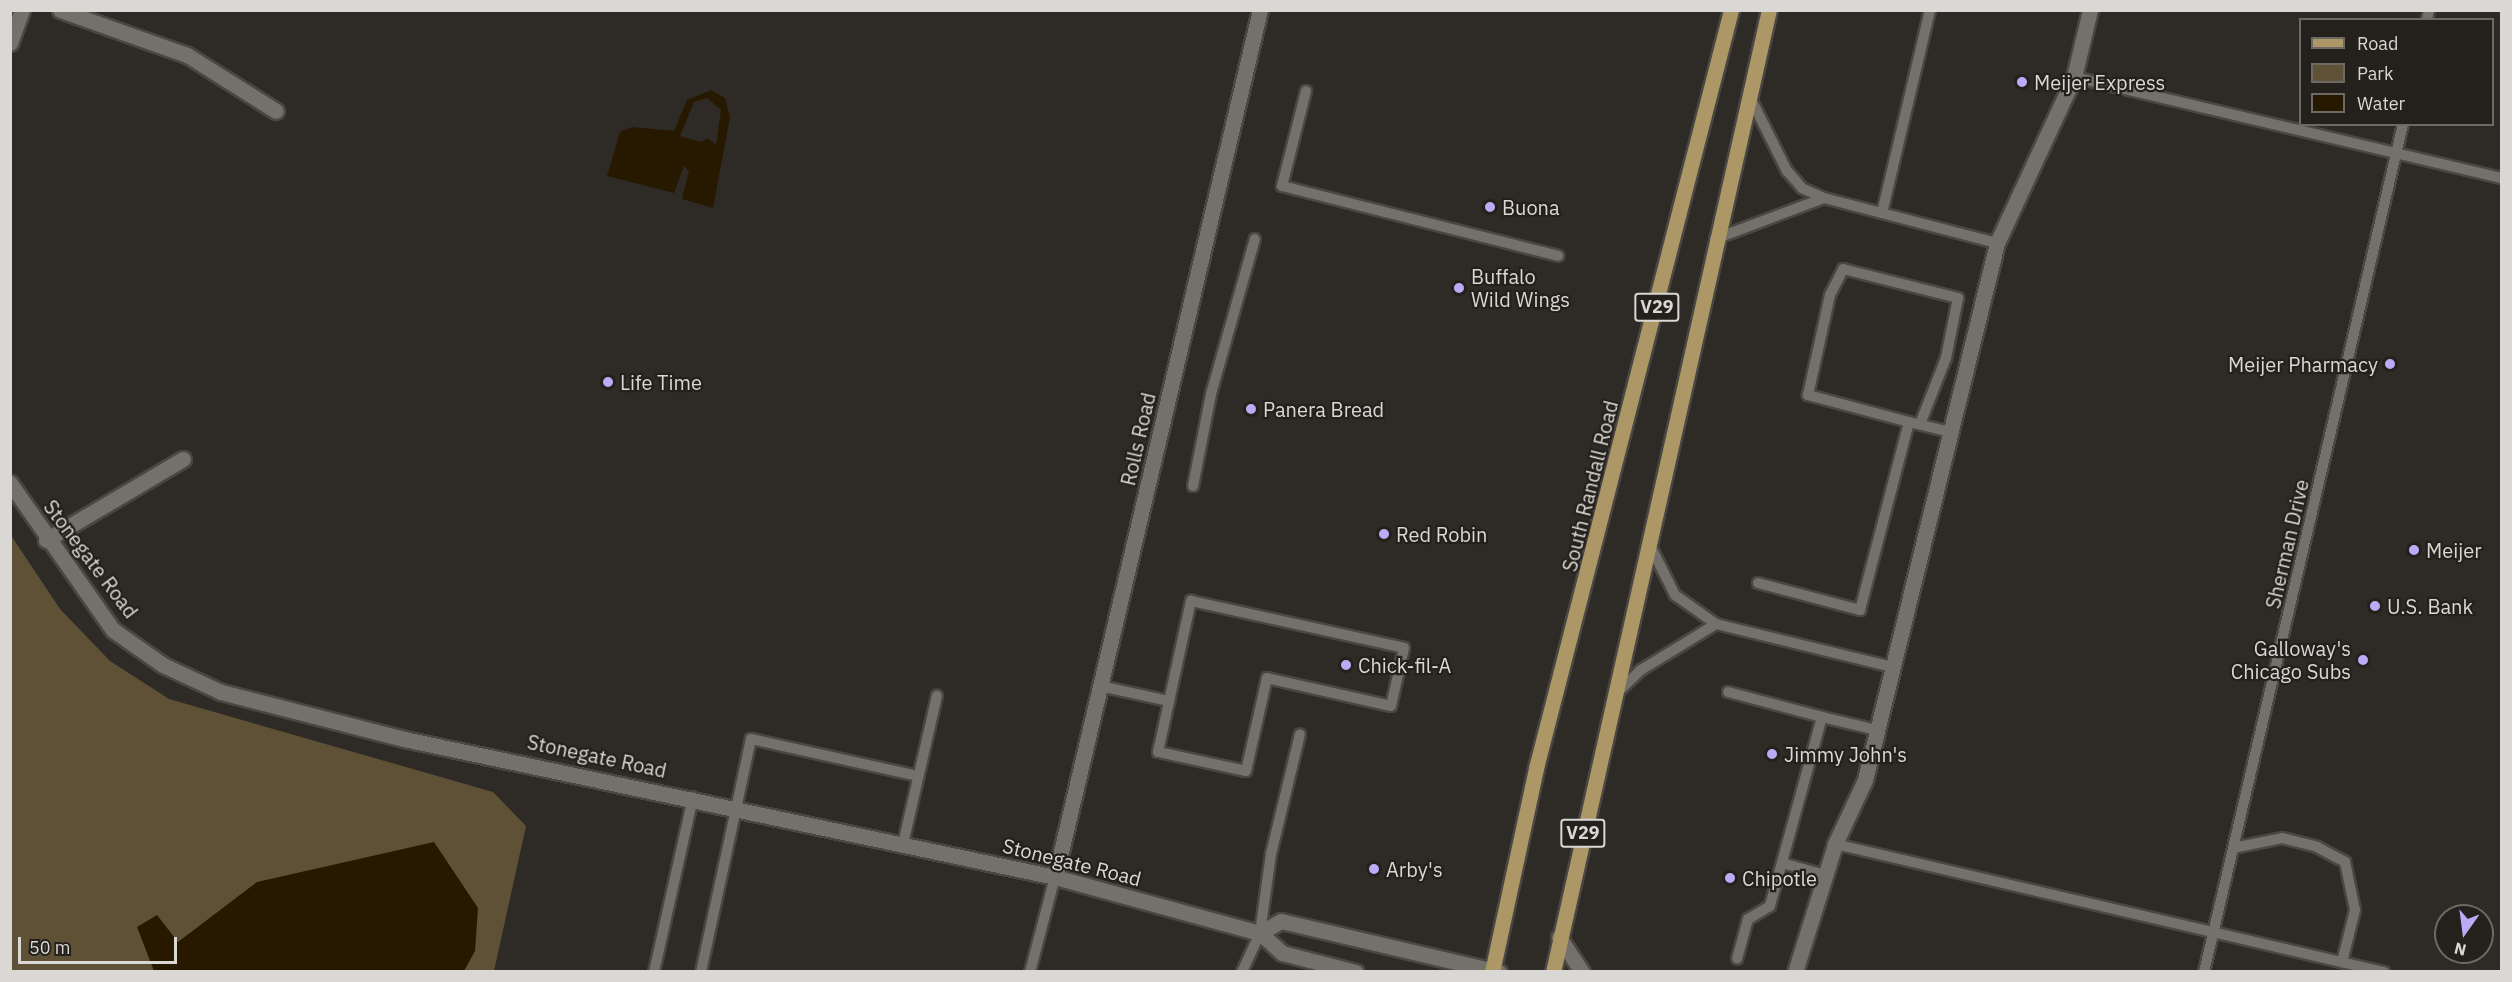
<!DOCTYPE html>
<style>
body{margin:0}
#map{position:relative;width:2512px;height:982px;overflow:hidden;background:#2e2b26;font-family:"IBM Plex Sans",sans-serif}
div>[style]{position:absolute}
.green>*{inset:0;background:#5f5135}
.water>*{inset:0;background:#271900}
.roads{filter:drop-shadow(2px 0 #494742) drop-shadow(-2px 0 #494742) drop-shadow(0 2px #494742) drop-shadow(0 -2px #494742)}
.service>*{height:10px;margin:-5px;padding:0 5px;transform-origin:5px;border-radius:5px;background:#74716a}
.minor>*{height:15px;margin:-7.5px;padding:0 7.5px;transform-origin:7.5px;border-radius:7.5px;background:#74716a}
.primary>*{height:15px;margin:-7.5px;padding:0 7.5px;transform-origin:7.5px;border-radius:7.5px;background:#ae9767}
.dots>*{width:16px;height:16px;translate:-50% -50%;box-sizing:border-box;border:3px solid #24211c;border-radius:50%}
span{translate:-50% -50%;white-space:nowrap;text-align:center;line-height:1.15;-webkit-text-stroke:4.5px #24211c;paint-order:stroke}
.shield-label span{padding:2px 4px;background:#24211c;border:2px solid;border-radius:4px;-webkit-text-stroke-width:0}
.shield-label{font-size:18px;color:#dad8d5;font-weight:700}
.poi-label{font-size:20px;color:#dad8d5}
.left{translate:0 -50%;text-align:left}
.right{translate:-100% -50%;text-align:right}
.street-label{font-size:20px;color:#dad8d5}
.frame{position:absolute;inset:0;border:12px solid #dad8d5;pointer-events:none}
.legend{position:absolute;left:2299px;top:18px;width:195px;height:108px;box-sizing:border-box;background:#24211c;border:2px solid #6d6a66;margin:0;padding:8px 10px;list-style:none;font-size:18px;color:#dad8d5}
.legend li{display:flex;align-items:center;gap:12px;height:30px}
.legend b{width:30px;border:2px solid #6d6a66}
.north{position:absolute;left:2434px;top:904px;width:60px;height:60px;box-sizing:border-box;background:#24211c;border:2px solid #6d6a66;border-radius:50%;rotate:194deg;font-size:16px;font-weight:700;line-height:24px;text-align:center;color:#dad8d5}
.north::after{content:'';display:block;margin:auto;width:21px;height:27px;background:#bbaaf6;clip-path:polygon(50% 0,100% 100%,50% 72%,0 100%)}
.scale{position:absolute;left:18px;top:937px;width:159px;height:27px;box-sizing:border-box;border:3px solid #dad8d5;border-top:0;padding-left:8px;font-size:18px;line-height:21px;white-space:nowrap;color:#dad8d5;-webkit-text-stroke:4px #24211c;paint-order:stroke}
</style>
<div id="map">
<div class="green">
<div style="clip-path:polygon(10px 534px,60px 609px,110px 661px,169px 699px,493px 792px,526px 826px,494px 971px,11px 971px)"></div>
</div>
<div class="water">
<div style="clip-path:polygon(evenodd,711px 90px,725px 98px,730px 117px,713px 208px,682px 199px,689px 171px,684px 166px,674px 193px,607px 176px,620px 132px,632px 127px,674px 131px,687px 100px,711px 90px,707px 98px,721px 110px,716px 145px,708px 138px,701px 142px,680px 136px,694px 102px,707px 98px)"></div>
<div style="clip-path:polygon(434px 842px,478px 908px,475px 951px,464px 971px,154px 971px,137px 927px,157px 915px,178px 942px,257px 882px)"></div>
</div>
<div class="roads">
<div class="service">
<div style="left:2427px;top:20px;width:10px;rotate:-79deg"></div>
<div style="left:2074px;top:77px;width:440px;rotate:13.3deg"></div>
<div style="left:1306px;top:91px;width:98px;rotate:104.2deg"></div>
<div style="left:1282px;top:186px;width:285px;rotate:14.2deg"></div>
<div style="left:1824px;top:198px;width:179px;rotate:14.6deg"></div>
<div style="left:1882px;top:213px;width:209px;rotate:-76.7deg"></div>
<div style="left:1715px;top:239px;width:116px;rotate:-20.6deg"></div>
<div style="left:1824px;top:198px;width:24px;rotate:-156deg"></div>
<div style="left:1802px;top:188px;width:23px;rotate:-131deg"></div>
<div style="left:1787px;top:171px;width:83px;rotate:-116.6deg"></div>
<div style="left:1909px;top:422px;width:105px;rotate:-165deg"></div>
<div style="left:1808px;top:395px;width:102px;rotate:-77.6deg"></div>
<div style="left:1830px;top:295px;width:29px;rotate:-63deg"></div>
<div style="left:1843px;top:269px;width:119px;rotate:14.2deg"></div>
<div style="left:1958px;top:298px;width:61px;rotate:101.3deg"></div>
<div style="left:1946px;top:358px;width:71px;rotate:111.5deg"></div>
<div style="left:1193px;top:486px;width:94px;rotate:-78.9deg"></div>
<div style="left:1211px;top:394px;width:161px;rotate:-74.2deg"></div>
<div style="left:1758px;top:583px;width:106px;rotate:14.8deg"></div>
<div style="left:1860px;top:610px;width:194px;rotate:-75.4deg"></div>
<div style="left:1909px;top:422px;width:42px;rotate:13.7deg"></div>
<div style="left:1191px;top:601px;width:218px;rotate:12.4deg"></div>
<div style="left:1404px;top:648px;width:59px;rotate:102.6deg"></div>
<div style="left:1391px;top:706px;width:127px;rotate:-167.3deg"></div>
<div style="left:1267px;top:678px;width:95px;rotate:102.7deg"></div>
<div style="left:1246px;top:771px;width:90px;rotate:-167.8deg"></div>
<div style="left:1158px;top:752px;width:155px;rotate:-77.7deg"></div>
<div style="left:1716px;top:624px;width:182px;rotate:13.7deg"></div>
<div style="left:1100px;top:686px;width:71px;rotate:12.3deg"></div>
<div style="left:1728px;top:692px;width:97px;rotate:14.9deg"></div>
<div style="left:1822px;top:717px;width:196px;rotate:105.4deg"></div>
<div style="left:1770px;top:906px;width:26px;rotate:149deg"></div>
<div style="left:1748px;top:919px;width:41px;rotate:105.4deg"></div>
<div style="left:1616px;top:694px;width:35px;rotate:-44deg"></div>
<div style="left:1641px;top:670px;width:88px;rotate:-31.5deg"></div>
<div style="left:1716px;top:624px;width:50px;rotate:-144.7deg"></div>
<div style="left:1675px;top:595px;width:58px;rotate:-116.6deg"></div>
<div style="left:1822px;top:717px;width:57px;rotate:13.3deg"></div>
<div style="left:903px;top:844px;width:152px;rotate:-77.1deg"></div>
<div style="left:1835px;top:844px;width:564px;rotate:13.12deg"></div>
<div style="left:2233px;top:848px;width:50px;rotate:-11.5deg"></div>
<div style="left:2282px;top:838px;width:36px;rotate:14deg"></div>
<div style="left:2317px;top:847px;width:32px;rotate:28deg"></div>
<div style="left:2345px;top:862px;width:49px;rotate:78.2deg"></div>
<div style="left:2355px;top:910px;width:54px;rotate:104deg"></div>
<div style="left:1782px;top:863px;width:45px;rotate:15.6deg"></div>
<div style="left:654px;top:972px;width:179px;rotate:-77.4deg"></div>
<div style="left:701px;top:972px;width:238px;rotate:-77.9deg"></div>
<div style="left:751px;top:739px;width:171px;rotate:12.5deg"></div>
<div style="left:1030px;top:972px;width:98px;rotate:-75.3deg"></div>
<div style="left:1242px;top:972px;width:43px;rotate:-65.2deg"></div>
<div style="left:1260px;top:933px;width:80px;rotate:-82.1deg"></div>
<div style="left:1271px;top:854px;width:123px;rotate:-76.4deg"></div>
<div style="left:2204px;top:972px;width:871px;rotate:-76.79deg"></div>
</div>
<div class="minor">
<div style="left:60px;top:10px;width:135px;rotate:19.5deg"></div>
<div style="left:187px;top:55px;width:105px;rotate:32.2deg"></div>
<div style="left:10px;top:43px;width:35px;rotate:-70deg"></div>
<div style="left:10px;top:483px;width:179px;rotate:55deg"></div>
<div style="left:113px;top:630px;width:61px;rotate:35deg"></div>
<div style="left:163px;top:665px;width:64px;rotate:25deg"></div>
<div style="left:221px;top:692px;width:189px;rotate:14.4deg"></div>
<div style="left:404px;top:739px;width:665px;rotate:11.97deg"></div>
<div style="left:1055px;top:877px;width:213px;rotate:15.3deg"></div>
<div style="left:1260px;top:933px;width:30px;rotate:42deg"></div>
<div style="left:1282px;top:953px;width:76px;rotate:14.4deg"></div>
<div style="left:46px;top:540px;width:159px;rotate:-30.6deg"></div>
<div style="left:1055px;top:877px;width:891px;rotate:-76.7deg"></div>
<div style="left:1260px;top:933px;width:24px;rotate:-30deg"></div>
<div style="left:1281px;top:921px;width:224px;rotate:13.2deg"></div>
<div style="left:1559px;top:937px;width:42px;rotate:56.7deg"></div>
<div style="left:1795px;top:972px;width:134px;rotate:-72.6deg"></div>
<div style="left:1835px;top:844px;width:71px;rotate:-64.9deg"></div>
<div style="left:1865px;top:780px;width:553px;rotate:-76.19deg"></div>
<div style="left:1997px;top:243px;width:183px;rotate:-65.1deg"></div>
<div style="left:2074px;top:77px;width:69px;rotate:-76.6deg"></div>
</div>
<div class="primary">
<div style="left:1492px;top:972px;width:209px;rotate:-77.8deg"></div>
<div style="left:1536px;top:768px;width:783px;rotate:-75.57deg"></div>
<div style="left:1553px;top:972px;width:986px;rotate:-77.35deg"></div>
</div>
</div>
<div class="dots">
<div style="left:2022px;top:82px;background:#bbaaf6"></div>
<div style="left:1490px;top:207px;background:#bbaaf6"></div>
<div style="left:1459px;top:288px;background:#bbaaf6"></div>
<div style="left:2390px;top:364px;background:#bbaaf6"></div>
<div style="left:608px;top:382px;background:#bbaaf6"></div>
<div style="left:1251px;top:409px;background:#bbaaf6"></div>
<div style="left:1384px;top:534px;background:#bbaaf6"></div>
<div style="left:2414px;top:550px;background:#bbaaf6"></div>
<div style="left:2375px;top:606px;background:#bbaaf6"></div>
<div style="left:2363px;top:660px;background:#bbaaf6"></div>
<div style="left:1346px;top:665px;background:#bbaaf6"></div>
<div style="left:1772px;top:754px;background:#bbaaf6"></div>
<div style="left:1374px;top:869px;background:#bbaaf6"></div>
<div style="left:1730px;top:878px;background:#bbaaf6"></div>
</div>
<div class="shield-label">
<span style="left:1657px;top:307px">V29</span>
<span style="left:1583px;top:833px">V29</span>
</div>
<div class="poi-label">
<span class="left" style="left:2034px;top:82px">Meijer Express</span>
<span class="left" style="left:1502px;top:207px">Buona</span>
<span class="left" style="left:1471px;top:288px">Buffalo<br>Wild Wings</span>
<span class="right" style="left:2378px;top:364px">Meijer Pharmacy</span>
<span class="left" style="left:620px;top:382px">Life Time</span>
<span class="left" style="left:1263px;top:409px">Panera Bread</span>
<span class="left" style="left:1396px;top:534px">Red Robin</span>
<span class="left" style="left:2426px;top:550px">Meijer</span>
<span class="left" style="left:2387px;top:606px">U.S. Bank</span>
<span class="right" style="left:2351px;top:660px">Galloway's<br>Chicago Subs</span>
<span class="left" style="left:1358px;top:665px">Chick-fil-A</span>
<span class="left" style="left:1784px;top:754px">Jimmy John's</span>
<span class="left" style="left:1386px;top:869px">Arby's</span>
<span class="left" style="left:1742px;top:878px">Chipotle</span>
</div>
<div class="street-label">
<span style="left:1138px;top:439px;rotate:-77deg">Rolls Road</span>
<span style="left:1590px;top:486px;rotate:-76deg">South Randall Road</span>
<span style="left:2287px;top:544px;rotate:-77deg">Sherman Drive</span>
<span style="left:91px;top:559px;rotate:53deg">Stonegate Road</span>
<span style="left:597px;top:756px;rotate:12deg">Stonegate Road</span>
<span style="left:1072px;top:862px;rotate:14deg">Stonegate Road</span>
</div>
<div class="frame"></div>
<ul class="legend">
<li><b style="height:8px;background:#ae9767"></b>Road</li>
<li><b style="height:16px;background:#5f5135"></b>Park</li>
<li><b style="height:16px;background:#271900"></b>Water</li>
</ul>
<div class="north">N</div>
<div class="scale">50 m</div>
</div>
